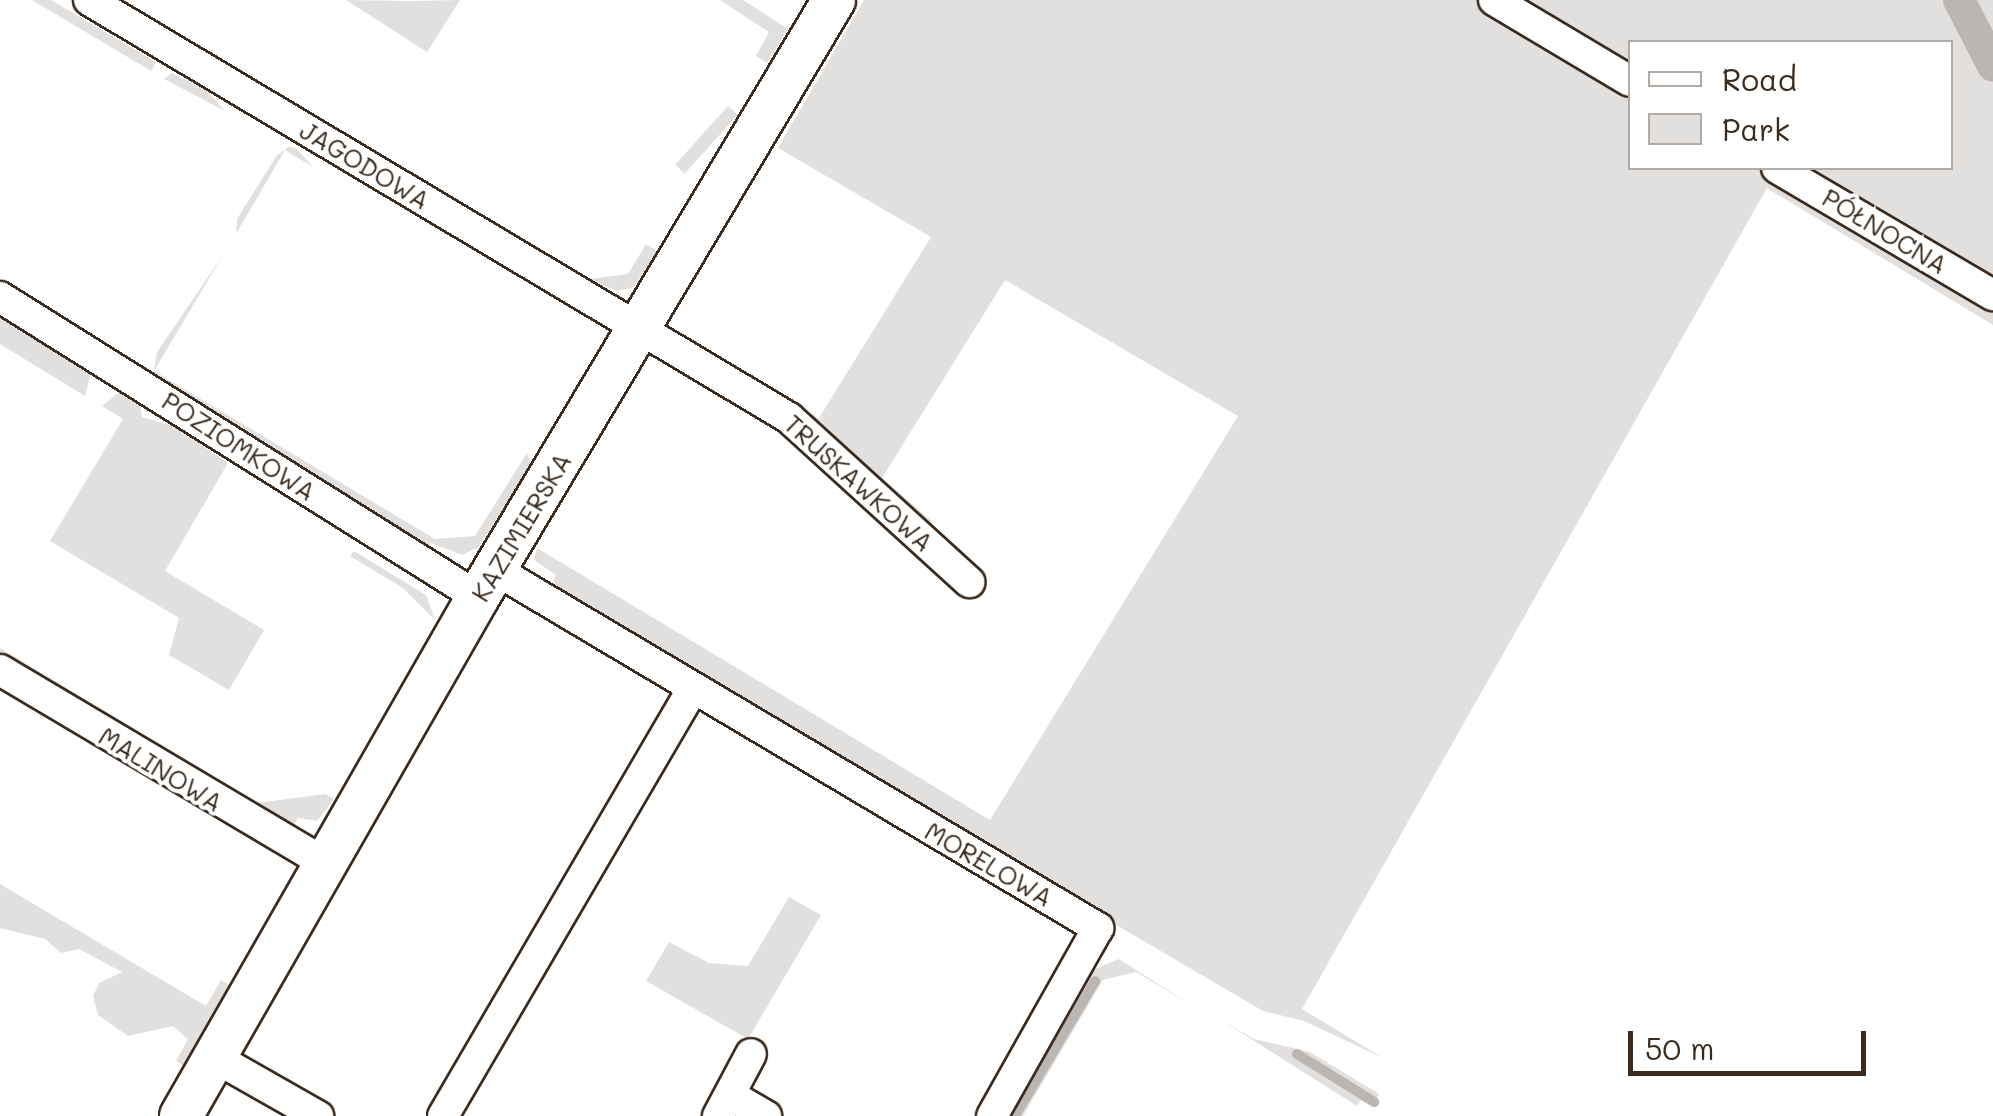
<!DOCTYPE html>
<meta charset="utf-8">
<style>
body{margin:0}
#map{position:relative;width:1993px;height:1116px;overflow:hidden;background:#fff;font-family:Mali,sans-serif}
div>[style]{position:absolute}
.green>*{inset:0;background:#e2e0de;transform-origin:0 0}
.stream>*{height:10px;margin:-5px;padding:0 5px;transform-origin:5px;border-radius:5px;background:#bcb6b3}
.canal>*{height:32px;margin:-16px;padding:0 16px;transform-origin:16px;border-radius:16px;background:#bcb6b3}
.roads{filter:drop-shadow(2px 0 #3b2a1e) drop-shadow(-2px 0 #3b2a1e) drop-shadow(0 2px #3b2a1e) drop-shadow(0 -2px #3b2a1e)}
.street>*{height:30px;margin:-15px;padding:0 15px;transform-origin:15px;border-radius:15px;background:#fff}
.secondary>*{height:42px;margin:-21px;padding:0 21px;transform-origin:21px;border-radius:21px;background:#fff}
span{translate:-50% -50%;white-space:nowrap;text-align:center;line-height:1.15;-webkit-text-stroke:8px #fff;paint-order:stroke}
.street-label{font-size:25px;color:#3b2a1e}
.legend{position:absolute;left:1628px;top:40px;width:325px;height:130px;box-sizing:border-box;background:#fff;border:2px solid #b1aaa5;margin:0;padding:12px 18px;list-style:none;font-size:30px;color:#3b2a1e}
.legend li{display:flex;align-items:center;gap:20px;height:50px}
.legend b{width:50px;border:2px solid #b1aaa5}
.scale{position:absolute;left:1628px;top:1031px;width:238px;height:45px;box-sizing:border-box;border:5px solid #3b2a1e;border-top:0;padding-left:12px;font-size:30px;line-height:35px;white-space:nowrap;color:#3b2a1e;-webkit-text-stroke:8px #fff;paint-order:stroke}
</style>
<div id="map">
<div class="green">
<div style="clip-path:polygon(32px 0,51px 0,156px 62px,151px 71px)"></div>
<div style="clip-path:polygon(346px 0,413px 1px,460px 0,427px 52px)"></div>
<div style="clip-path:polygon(720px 0,743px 0,788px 29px,767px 63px,756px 56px,769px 32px)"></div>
<div style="clip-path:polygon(evenodd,864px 0,1993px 0,1993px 325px,1767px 188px,1302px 1009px,1383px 1058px,1304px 1021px,1263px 1011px,1118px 926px,776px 725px,552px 583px,556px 575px,534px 560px,537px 548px,990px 820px,1238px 416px,1005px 280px,882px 478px,932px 521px,926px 529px,811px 422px,813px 414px,826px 425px,819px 418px,931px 237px,778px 148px,864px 0,1630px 42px,1950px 42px,1950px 168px,1630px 168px,1630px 42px)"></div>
<div style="clip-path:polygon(172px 73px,206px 90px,225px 111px,164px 79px)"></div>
<div style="left:728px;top:106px;width:13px;height:79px;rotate:42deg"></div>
<div style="clip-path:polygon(296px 148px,313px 167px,285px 150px,236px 234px,237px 219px,277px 155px,289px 147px)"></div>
<div style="clip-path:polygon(503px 226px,590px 279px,628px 274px,646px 244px,658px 251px,634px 287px,617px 291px,594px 281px,588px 290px,501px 232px)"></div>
<div style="clip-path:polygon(223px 255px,154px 371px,435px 539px,475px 536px,527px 453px,531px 464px,479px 547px,462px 555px,431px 543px,427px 550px,152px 380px,157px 352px)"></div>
<div style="clip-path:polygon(0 318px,27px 327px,92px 369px,85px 396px,0 344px)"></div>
<div style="clip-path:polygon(125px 388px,138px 392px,142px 417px,174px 426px,228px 463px,165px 571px,264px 630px,229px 690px,169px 655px,179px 618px,50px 541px,123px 419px,102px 406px)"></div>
<div style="clip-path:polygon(354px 551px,426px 595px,435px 620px,403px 588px,350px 556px)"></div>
<div style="clip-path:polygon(0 648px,257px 803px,325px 794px,334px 799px,317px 821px,298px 818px,294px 825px,267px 815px,0 659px)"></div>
<div style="clip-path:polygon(0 884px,206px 1006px,221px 980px,229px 984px,183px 1065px,176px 1061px,188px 1039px,173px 1026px,128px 1036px,98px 1015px,93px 996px,99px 983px,122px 972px,79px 949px,61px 953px,45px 939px,0 928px)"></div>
<div style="clip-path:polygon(789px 897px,821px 915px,748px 1039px,646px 981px,669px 942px,709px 963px,748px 966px)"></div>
<div style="clip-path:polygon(1119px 959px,1191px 1005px,1136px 972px,1103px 980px,1023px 1116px,1003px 1116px,1087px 972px)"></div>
<div style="clip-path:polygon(1221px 1020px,1254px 1039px,1310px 1052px,1379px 1094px,1372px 1106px,1361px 1100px,1357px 1106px)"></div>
</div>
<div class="stream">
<div style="left:1297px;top:1054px;width:91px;rotate:31.9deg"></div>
<div style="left:1015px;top:1116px;width:157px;rotate:-59.3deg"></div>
</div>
<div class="canal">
<div style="left:1959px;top:0;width:74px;rotate:62.7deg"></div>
</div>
<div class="roads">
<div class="street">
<div style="left:89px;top:0;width:815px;rotate:30.84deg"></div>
<div style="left:789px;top:418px;width:244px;rotate:42.3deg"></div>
<div style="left:1494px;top:0;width:158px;rotate:30.8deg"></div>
<div style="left:1777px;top:168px;width:251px;rotate:30.5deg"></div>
<div style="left:0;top:297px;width:564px;rotate:32.11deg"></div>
<div style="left:494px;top:569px;width:703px;rotate:30.73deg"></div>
<div style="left:1098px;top:928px;width:216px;rotate:119.4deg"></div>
<div style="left:0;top:670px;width:378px;rotate:30.7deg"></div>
<div style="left:214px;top:1057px;width:120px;rotate:29.6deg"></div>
<div style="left:730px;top:1095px;width:42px;rotate:30.3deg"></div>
<div style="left:443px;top:1116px;width:495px;rotate:-59.7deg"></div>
<div style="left:718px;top:1116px;width:70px;rotate:-62deg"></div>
</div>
<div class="secondary">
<div style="left:181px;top:1116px;width:598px;rotate:-60.22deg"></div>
<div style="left:478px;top:597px;width:695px;rotate:-59.19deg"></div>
</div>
</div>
<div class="street-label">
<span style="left:365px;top:165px;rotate:31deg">JAGODOWA</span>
<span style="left:1885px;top:231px;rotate:31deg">PÓŁNOCNA</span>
<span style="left:239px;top:446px;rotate:33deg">POZIOMKOWA</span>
<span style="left:859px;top:483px;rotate:42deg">TRUSKAWKOWA</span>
<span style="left:521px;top:527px;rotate:-59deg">KAZIMIERSKA</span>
<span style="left:161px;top:769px;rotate:31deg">MALINOWA</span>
<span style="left:989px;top:864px;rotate:30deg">MORELOWA</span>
</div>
<ul class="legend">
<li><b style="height:12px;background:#fff"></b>Road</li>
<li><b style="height:28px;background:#e2e0de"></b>Park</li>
</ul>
<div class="scale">50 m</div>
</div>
